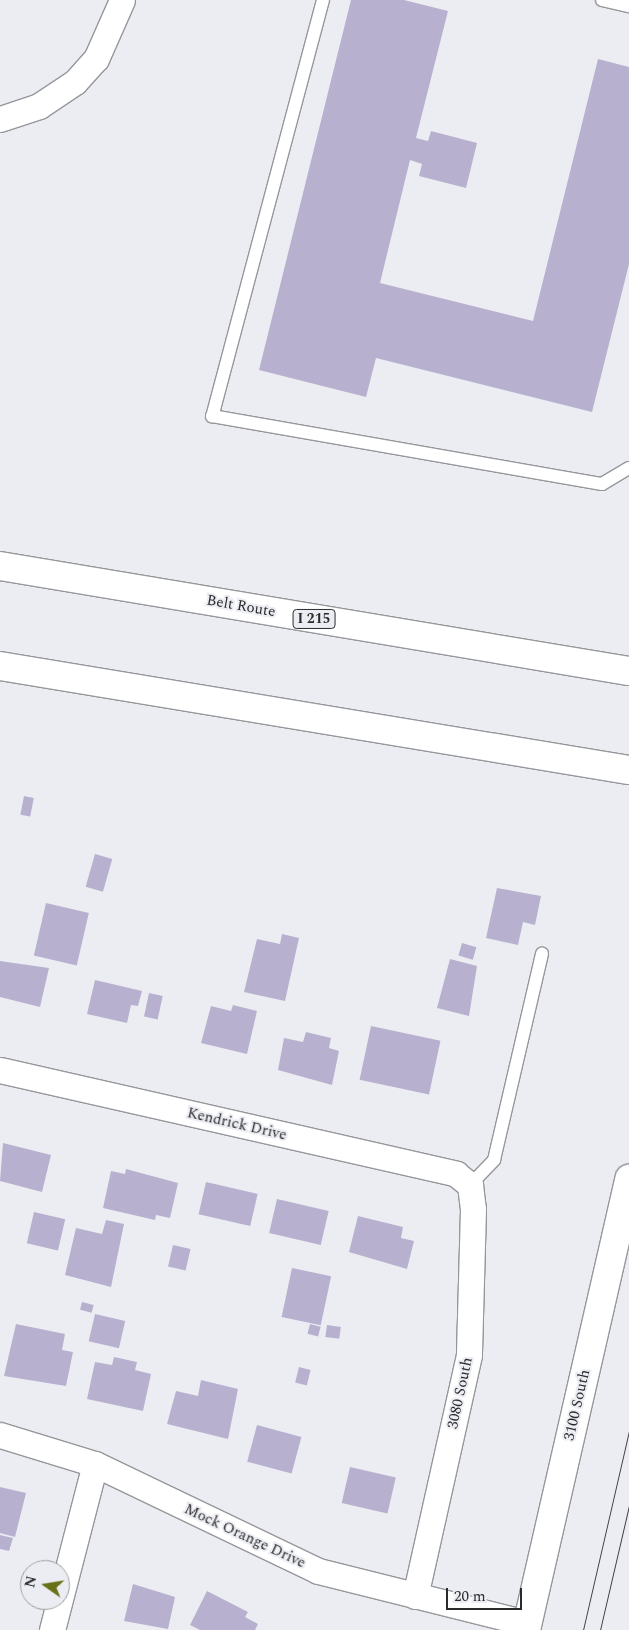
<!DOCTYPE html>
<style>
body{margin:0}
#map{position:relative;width:629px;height:1630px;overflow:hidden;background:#ecedf2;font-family:Spectral,serif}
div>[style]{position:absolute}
.building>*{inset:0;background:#b7b1cf;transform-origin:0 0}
.roads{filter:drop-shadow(1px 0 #95979b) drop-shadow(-1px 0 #95979b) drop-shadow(0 1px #95979b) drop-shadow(0 -1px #95979b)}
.lane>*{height:12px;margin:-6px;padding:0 6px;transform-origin:6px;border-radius:6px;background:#fff}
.street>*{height:25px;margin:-12.5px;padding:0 12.5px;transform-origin:12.5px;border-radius:12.5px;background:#fff}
.secondary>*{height:28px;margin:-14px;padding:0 14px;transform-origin:14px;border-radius:14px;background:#fff}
.highway>*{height:28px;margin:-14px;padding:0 14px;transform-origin:14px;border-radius:14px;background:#fff}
.tram>*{height:1px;margin:-0.5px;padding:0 0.5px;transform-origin:0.5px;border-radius:0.5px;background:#3e3f42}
span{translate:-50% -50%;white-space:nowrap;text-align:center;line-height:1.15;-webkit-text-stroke:4px #ecedf2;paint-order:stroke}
.shield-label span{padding:1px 4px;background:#ecedf2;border:1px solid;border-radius:4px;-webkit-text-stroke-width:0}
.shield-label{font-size:14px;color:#2a2b2d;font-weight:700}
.street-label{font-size:15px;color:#2a2b2d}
.north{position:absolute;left:20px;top:1560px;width:50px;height:50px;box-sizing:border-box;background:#ecedf2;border:1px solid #9e9fa3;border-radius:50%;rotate:283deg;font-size:14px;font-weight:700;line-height:20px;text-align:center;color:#2a2b2d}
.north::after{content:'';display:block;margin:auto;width:18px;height:22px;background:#687018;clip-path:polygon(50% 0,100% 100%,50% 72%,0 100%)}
.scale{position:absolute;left:446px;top:1588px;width:76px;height:22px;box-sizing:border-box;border:2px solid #2a2b2d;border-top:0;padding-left:6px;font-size:15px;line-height:18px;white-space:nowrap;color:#2a2b2d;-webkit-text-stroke:4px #ecedf2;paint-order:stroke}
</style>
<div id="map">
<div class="building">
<div style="clip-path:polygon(351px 0,404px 0,448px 11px,416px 138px,428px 141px,431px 131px,477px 143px,466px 188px,419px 176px,422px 164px,410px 160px,380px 283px,533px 321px,598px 59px,629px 67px,629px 264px,592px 412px,376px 358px,366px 397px,259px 370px)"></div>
<div style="left:24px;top:796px;width:10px;height:19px;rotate:11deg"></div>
<div style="left:95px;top:854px;width:18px;height:34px;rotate:16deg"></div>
<div style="clip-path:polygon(497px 888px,541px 896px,535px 925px,523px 922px,518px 945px,486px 938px)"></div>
<div style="left:46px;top:903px;width:44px;height:54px;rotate:13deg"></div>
<div style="clip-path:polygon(282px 934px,299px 938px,285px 1001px,244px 992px,257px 939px,280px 944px)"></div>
<div style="left:462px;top:943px;width:15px;height:13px;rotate:16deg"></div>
<div style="clip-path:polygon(450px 959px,477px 966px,469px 1016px,437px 1008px)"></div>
<div style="clip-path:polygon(0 961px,49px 968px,40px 1007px,0 997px)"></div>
<div style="clip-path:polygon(95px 980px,142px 991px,138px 1006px,131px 1005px,127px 1023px,87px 1014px)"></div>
<div style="left:149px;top:993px;width:14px;height:24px;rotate:12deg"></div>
<div style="clip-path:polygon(233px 1005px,257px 1011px,247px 1054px,201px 1043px,211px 1006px,231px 1011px)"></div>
<div style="left:371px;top:1026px;width:71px;height:55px;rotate:12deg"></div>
<div style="clip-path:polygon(306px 1032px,331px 1038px,329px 1048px,339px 1051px,332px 1085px,278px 1070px,284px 1038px,303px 1042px)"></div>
<div style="clip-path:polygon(3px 1143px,51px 1155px,42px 1192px,0 1181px)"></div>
<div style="clip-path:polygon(126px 1169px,178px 1183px,170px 1218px,156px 1215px,155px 1220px,103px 1208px,111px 1171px,125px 1174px)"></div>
<div style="left:206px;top:1182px;width:53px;height:33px;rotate:13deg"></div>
<div style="left:277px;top:1199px;width:53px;height:35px;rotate:13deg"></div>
<div style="left:34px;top:1212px;width:32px;height:32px;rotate:13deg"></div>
<div style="clip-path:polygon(358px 1216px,403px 1227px,401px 1238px,414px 1241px,407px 1269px,349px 1252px)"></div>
<div style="clip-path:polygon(106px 1220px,124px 1224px,111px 1287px,65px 1275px,76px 1228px,102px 1234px)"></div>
<div style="left:173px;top:1245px;width:18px;height:22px;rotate:13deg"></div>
<div style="left:292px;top:1268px;width:40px;height:50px;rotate:12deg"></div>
<div style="left:82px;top:1302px;width:12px;height:8px;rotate:14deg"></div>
<div style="left:95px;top:1314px;width:31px;height:28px;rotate:13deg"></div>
<div style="clip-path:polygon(16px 1324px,65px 1334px,62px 1350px,73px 1352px,66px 1386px,4px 1376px)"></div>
<div style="left:310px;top:1324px;width:11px;height:10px;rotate:15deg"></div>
<div style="left:327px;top:1325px;width:14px;height:12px;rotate:8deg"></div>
<div style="clip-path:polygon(114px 1357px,137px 1362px,135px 1370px,151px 1374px,143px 1411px,87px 1399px,95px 1362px,112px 1365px)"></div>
<div style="left:299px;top:1367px;width:12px;height:16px;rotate:14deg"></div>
<div style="clip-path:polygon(201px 1380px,238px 1389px,228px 1439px,167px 1424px,176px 1391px,198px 1396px)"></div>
<div style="left:257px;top:1425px;width:46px;height:38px;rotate:15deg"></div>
<div style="left:350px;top:1467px;width:47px;height:37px;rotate:13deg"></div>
<div style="clip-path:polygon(0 1487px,26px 1493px,15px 1537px,0 1533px)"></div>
<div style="clip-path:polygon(0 1535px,13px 1538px,9px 1551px,0 1549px)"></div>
<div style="clip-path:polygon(133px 1584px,175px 1597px,168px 1629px,124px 1621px)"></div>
<div style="clip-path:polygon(207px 1591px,248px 1612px,245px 1617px,258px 1624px,255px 1630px,200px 1630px,190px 1625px)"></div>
</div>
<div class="roads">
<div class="lane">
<div style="left:323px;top:0;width:431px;rotate:104.9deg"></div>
<div style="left:212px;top:416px;width:396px;rotate:9.9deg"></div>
<div style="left:602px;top:484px;width:31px;rotate:-31deg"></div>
<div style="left:602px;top:0;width:28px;rotate:13deg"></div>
<div style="left:470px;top:1185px;width:35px;rotate:-46deg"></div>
<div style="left:494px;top:1160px;width:212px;rotate:-76.9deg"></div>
</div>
<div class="street">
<div style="left:0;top:119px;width:41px;rotate:-18.4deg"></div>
<div style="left:39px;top:106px;width:43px;rotate:-33.7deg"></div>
<div style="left:75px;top:82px;width:31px;rotate:-48deg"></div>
<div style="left:96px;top:59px;width:64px;rotate:-66.2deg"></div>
<div style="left:0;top:1070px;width:468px;rotate:12.8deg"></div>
<div style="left:456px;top:1174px;width:18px;rotate:38deg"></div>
<div style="left:470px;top:1185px;width:24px;rotate:83deg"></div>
<div style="left:473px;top:1209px;width:146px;rotate:91.6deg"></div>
<div style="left:469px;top:1355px;width:247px;rotate:102.6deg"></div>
<div style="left:0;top:1435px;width:99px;rotate:17deg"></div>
<div style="left:95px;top:1464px;width:247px;rotate:25.6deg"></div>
<div style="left:318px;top:1571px;width:215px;rotate:14deg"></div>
<div style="left:52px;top:1630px;width:171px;rotate:-75.5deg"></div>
</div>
<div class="secondary">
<div style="left:526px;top:1630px;width:463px;rotate:-77.1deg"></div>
</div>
<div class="highway">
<div style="left:0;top:566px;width:638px;rotate:9.48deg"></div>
<div style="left:0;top:666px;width:638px;rotate:9.39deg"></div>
</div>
</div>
<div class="tram">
<div style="left:583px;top:1630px;width:205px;rotate:-77deg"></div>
<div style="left:600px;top:1630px;width:128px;rotate:-76.9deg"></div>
</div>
<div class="shield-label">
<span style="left:314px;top:619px">I 215</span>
</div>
<div class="street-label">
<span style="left:241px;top:606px;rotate:10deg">Belt Route</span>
<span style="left:237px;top:1124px;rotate:13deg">Kendrick Drive</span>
<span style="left:460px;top:1393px;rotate:-78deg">3080 South</span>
<span style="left:577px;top:1405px;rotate:-77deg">3100 South</span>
<span style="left:245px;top:1536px;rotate:25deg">Mock Orange Drive</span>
</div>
<div class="north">N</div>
<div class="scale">20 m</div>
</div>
